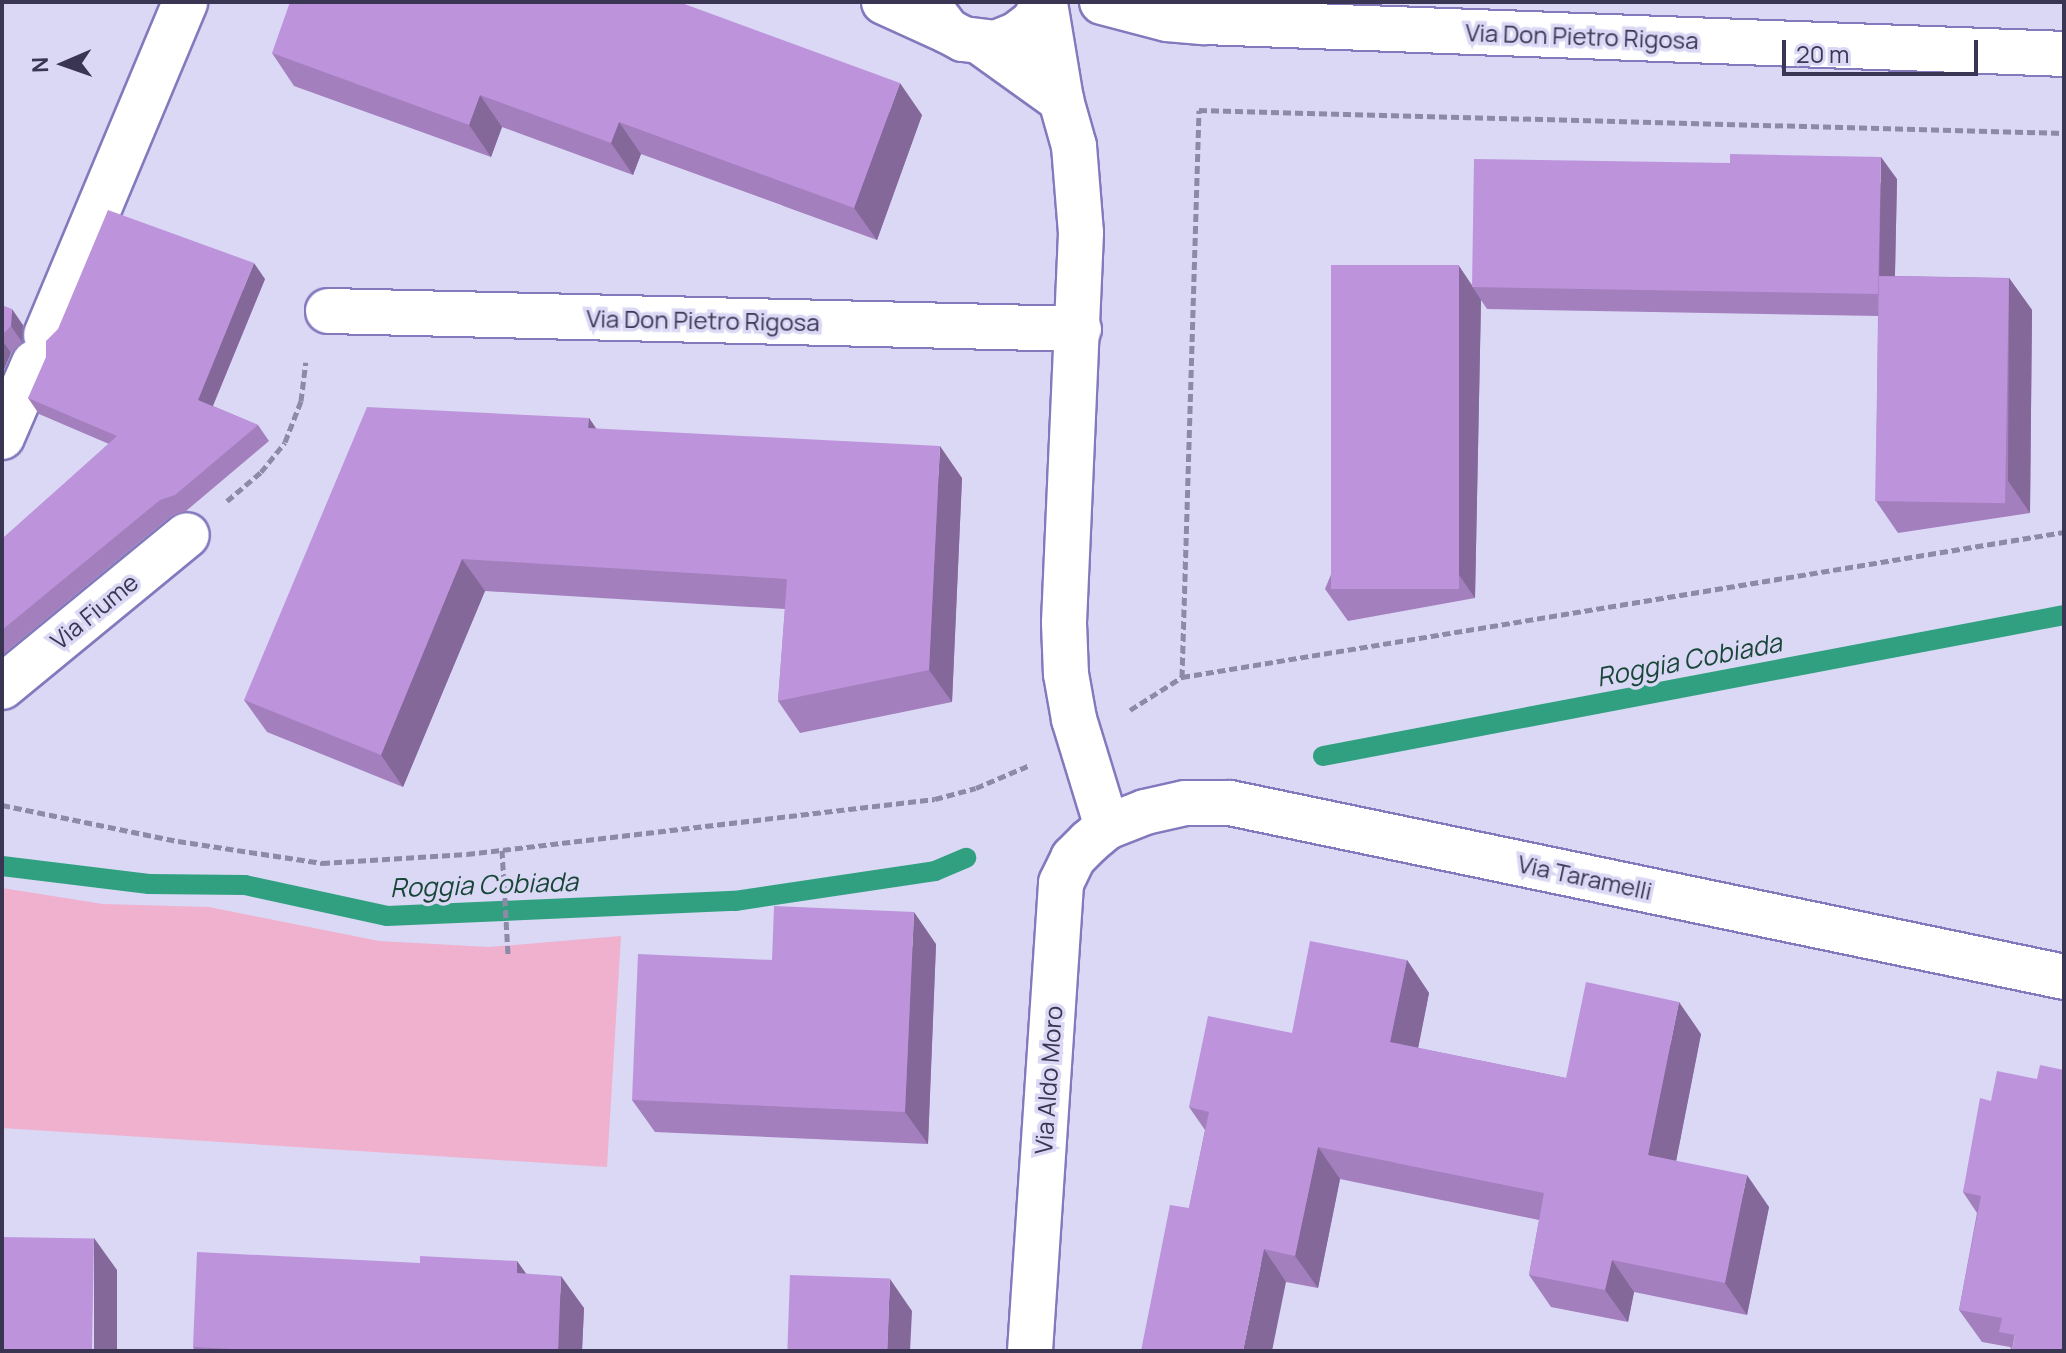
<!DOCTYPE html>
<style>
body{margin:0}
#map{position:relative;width:2066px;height:1353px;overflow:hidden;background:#dad8f5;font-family:Manrope,sans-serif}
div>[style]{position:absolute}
.green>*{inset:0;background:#efb1cd}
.stream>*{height:20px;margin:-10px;padding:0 10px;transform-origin:10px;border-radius:10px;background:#31a080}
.path>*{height:5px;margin-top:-2.5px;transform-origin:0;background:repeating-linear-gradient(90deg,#8d8aa7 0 8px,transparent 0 12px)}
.roads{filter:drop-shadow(2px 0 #8379bd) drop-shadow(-2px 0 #8379bd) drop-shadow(0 2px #8379bd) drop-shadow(0 -2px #8379bd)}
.minor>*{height:44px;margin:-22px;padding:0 22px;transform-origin:22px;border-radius:22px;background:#fff}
.wall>*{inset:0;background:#a37fbd}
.shaded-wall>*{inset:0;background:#84689a}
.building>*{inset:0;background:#bd94dc;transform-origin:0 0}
span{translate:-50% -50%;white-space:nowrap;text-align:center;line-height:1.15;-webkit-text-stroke:7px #dad8f5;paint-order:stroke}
.street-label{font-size:24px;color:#393552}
.water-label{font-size:26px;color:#184638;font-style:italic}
.frame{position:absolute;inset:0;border:4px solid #393552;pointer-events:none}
.north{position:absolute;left:24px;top:24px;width:80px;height:80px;-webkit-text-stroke:6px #dad8f5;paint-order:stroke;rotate:268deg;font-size:22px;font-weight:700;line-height:32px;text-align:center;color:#393552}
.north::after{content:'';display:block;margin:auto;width:28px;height:36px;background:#393552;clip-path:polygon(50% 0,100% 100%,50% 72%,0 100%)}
.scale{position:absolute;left:1782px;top:40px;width:196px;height:36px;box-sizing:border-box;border:4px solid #393552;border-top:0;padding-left:10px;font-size:24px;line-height:28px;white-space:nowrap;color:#393552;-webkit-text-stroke:6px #dad8f5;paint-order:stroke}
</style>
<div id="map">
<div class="green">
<div style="clip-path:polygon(2px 888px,103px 904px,209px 907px,379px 941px,489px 947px,621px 936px,607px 1167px,2px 1128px)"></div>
</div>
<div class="stream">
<div style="left:1323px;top:756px;width:754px;rotate:-10.77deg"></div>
<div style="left:2px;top:866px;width:148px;rotate:7deg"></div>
<div style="left:149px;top:884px;width:96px;rotate:0.6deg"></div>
<div style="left:245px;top:885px;width:145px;rotate:12.3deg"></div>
<div style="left:387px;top:916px;width:348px;rotate:-2.5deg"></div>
<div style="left:735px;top:901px;width:202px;rotate:-8.5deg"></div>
<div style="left:935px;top:871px;width:34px;rotate:-23deg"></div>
</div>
<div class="path">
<div style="left:227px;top:501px;width:45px;rotate:-40.5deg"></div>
<div style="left:261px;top:472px;width:38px;rotate:-51deg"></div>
<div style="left:285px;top:442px;width:44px;rotate:-68.7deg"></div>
<div style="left:301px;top:401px;width:39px;rotate:-83deg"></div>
<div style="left:1182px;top:677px;width:567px;rotate:-88.28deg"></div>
<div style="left:1199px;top:110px;width:865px;rotate:1.52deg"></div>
<div style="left:1130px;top:710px;width:62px;rotate:-32.4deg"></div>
<div style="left:1182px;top:677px;width:894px;rotate:-9.34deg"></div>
<div style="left:2px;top:805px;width:180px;rotate:11.6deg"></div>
<div style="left:178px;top:841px;width:146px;rotate:8.7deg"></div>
<div style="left:322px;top:863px;width:145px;rotate:-3.6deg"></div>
<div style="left:467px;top:854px;width:471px;rotate:-6.7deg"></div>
<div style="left:935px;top:799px;width:42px;rotate:-15deg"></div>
<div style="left:976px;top:788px;width:59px;rotate:-23.1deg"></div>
<div style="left:502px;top:850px;width:105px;rotate:86.7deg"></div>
</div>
<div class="roads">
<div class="minor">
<div style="left:884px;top:2px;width:70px;rotate:24.4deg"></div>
<div style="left:926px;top:2px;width:36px;rotate:53deg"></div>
<div style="left:948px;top:31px;width:17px;rotate:28deg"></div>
<div style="left:963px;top:39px;width:33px;rotate:7deg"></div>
<div style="left:996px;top:43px;width:22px;rotate:-22deg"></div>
<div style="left:1016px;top:35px;width:21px;rotate:-37deg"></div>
<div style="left:1033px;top:22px;width:23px;rotate:-59deg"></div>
<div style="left:1102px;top:2px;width:67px;rotate:14.7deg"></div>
<div style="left:1167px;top:19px;width:38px;rotate:5deg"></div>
<div style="left:1205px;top:22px;width:860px;rotate:2.13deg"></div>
<div style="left:1045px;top:3px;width:98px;rotate:80.6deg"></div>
<div style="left:1061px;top:100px;width:48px;rotate:74.2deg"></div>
<div style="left:1074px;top:146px;width:87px;rotate:85.4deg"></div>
<div style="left:1081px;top:233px;width:390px;rotate:92.5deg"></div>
<div style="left:1064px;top:623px;width:51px;rotate:87.8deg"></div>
<div style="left:1066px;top:674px;width:46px;rotate:79.9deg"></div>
<div style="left:1074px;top:719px;width:113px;rotate:73deg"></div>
<div style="left:980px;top:42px;width:100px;rotate:35.6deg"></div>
<div style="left:328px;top:311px;width:751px;rotate:1.37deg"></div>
<div style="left:46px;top:335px;width:361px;rotate:-67.3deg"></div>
<div style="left:2px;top:437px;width:81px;rotate:-66.6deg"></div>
<div style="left:2px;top:687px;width:239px;rotate:-39.4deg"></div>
<div style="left:1030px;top:1351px;width:469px;rotate:-86.2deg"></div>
<div style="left:1061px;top:883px;width:28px;rotate:-64deg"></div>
<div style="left:1073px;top:858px;width:23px;rotate:-45deg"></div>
<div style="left:1089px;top:842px;width:23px;rotate:-40deg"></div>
<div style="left:1107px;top:827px;width:41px;rotate:-21.5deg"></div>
<div style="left:1145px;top:812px;width:41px;rotate:-12.7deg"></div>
<div style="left:1185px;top:803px;width:45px"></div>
<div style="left:1230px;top:803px;width:852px;rotate:11.78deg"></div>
</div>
</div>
<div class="wall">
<div style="clip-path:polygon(272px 53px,922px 115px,877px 240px,641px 154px,633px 175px,502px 127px,491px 157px,294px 86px)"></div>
<div style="clip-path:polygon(1897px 179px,1895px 276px,2009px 278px,2032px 310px,2030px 513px,1898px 533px,1876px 501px,1878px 316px,1487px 309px,1481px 300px,1475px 598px,1348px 621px,1325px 589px,1459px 266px,1472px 285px)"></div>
<div style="clip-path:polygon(265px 279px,213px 406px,258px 425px,269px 441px,186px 511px,171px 516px,2px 655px,2px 539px,109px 444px,39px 414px,28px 398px)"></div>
<div style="clip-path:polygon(2px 305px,23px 325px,22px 342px,11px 353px,2px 374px)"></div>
<div style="clip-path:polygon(589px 418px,596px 429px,962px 478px,952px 702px,800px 733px,778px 701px,785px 609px,485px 591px,403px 787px,267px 732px,244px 700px)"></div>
<div style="clip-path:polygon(936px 944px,928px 1144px,655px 1132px,632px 1100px,772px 960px)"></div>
<div style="clip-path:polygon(1407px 960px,1429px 993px,1418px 1048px,1566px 1078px,1701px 1034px,1676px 1161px,1769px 1207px,1747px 1315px,1634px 1292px,1628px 1322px,1551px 1307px,1529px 1275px,1539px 1220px,1340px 1179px,1318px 1288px,1286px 1282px,1189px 1208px,1205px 1130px,1189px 1107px,1292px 1033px)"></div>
<div style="clip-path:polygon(2064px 1070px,2012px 1350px,2010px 1347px,1982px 1342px,1959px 1310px,1977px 1213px,1963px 1192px,1991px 1101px,2037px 1079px)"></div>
<div style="clip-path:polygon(517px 1261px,526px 1274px,584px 1308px,582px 1351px,195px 1351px,193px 1347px)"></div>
</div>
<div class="shaded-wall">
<div style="clip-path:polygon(900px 83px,922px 115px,877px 240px,854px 208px)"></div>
<div style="clip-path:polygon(480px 95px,502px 127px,491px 157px,469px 125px)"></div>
<div style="clip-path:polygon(619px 122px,641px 154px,633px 175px,611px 143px)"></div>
<div style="clip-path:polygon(1881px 157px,1897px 179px,1894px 316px,1879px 294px)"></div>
<div style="clip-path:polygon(254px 263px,265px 279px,209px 415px,198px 400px)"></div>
<div style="clip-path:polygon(1459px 266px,1481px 300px,1475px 598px,1453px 566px)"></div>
<div style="clip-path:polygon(2009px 278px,2032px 310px,2030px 513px,2008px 481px)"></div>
<div style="clip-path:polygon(12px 309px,23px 325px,22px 342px,11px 326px)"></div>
<div style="clip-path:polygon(2px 340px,11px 353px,2px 374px)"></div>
<div style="clip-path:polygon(589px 418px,611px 450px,588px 428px)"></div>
<div style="clip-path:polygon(940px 446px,962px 478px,952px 702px,929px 670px)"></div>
<div style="clip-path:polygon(462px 559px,485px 591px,403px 787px,381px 755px)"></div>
<div style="clip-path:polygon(914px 912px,936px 944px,928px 1144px,905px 1112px)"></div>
<div style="clip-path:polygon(1407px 960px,1429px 993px,1413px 1074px,1390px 1042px)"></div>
<div style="clip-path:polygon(1679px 1002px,1701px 1034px,1671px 1187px,1648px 1155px)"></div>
<div style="clip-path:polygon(1318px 1147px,1340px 1179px,1318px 1288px,1295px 1256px)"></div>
<div style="clip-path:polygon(1747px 1175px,1769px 1207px,1747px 1315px,1725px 1283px)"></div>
<div style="clip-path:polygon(94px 1238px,117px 1270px,117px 1351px,94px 1351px)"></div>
<div style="clip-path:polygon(1264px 1249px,1286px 1282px,1272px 1351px,1243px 1351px)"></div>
<div style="clip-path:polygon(1612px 1260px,1634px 1292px,1628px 1322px,1605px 1290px)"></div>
<div style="clip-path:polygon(517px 1261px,540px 1293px,517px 1273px)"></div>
<div style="clip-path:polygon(561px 1276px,584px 1308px,582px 1351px,558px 1351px)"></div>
<div style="clip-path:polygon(890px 1279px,912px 1311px,910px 1351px,887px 1351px)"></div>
</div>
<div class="building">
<div style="clip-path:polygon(290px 2px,679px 2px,900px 83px,854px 208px,619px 122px,611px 143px,480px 95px,469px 125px,272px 53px)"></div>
<div style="clip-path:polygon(1730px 154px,1881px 157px,1878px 294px,1472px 287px,1474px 159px,1730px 163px)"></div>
<div style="clip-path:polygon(108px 210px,254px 263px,198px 400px,258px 425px,175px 495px,160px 500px,2px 630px,2px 539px,117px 436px,28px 398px,46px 357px,46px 341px,58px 329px)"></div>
<div style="left:1331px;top:265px;width:128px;height:324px"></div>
<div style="left:1879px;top:276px;width:130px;height:225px;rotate:1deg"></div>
<div style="clip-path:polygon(2px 305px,12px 309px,11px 326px,2px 335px)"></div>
<div style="clip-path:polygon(367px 407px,589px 418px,588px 428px,940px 446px,929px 670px,778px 701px,787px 579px,462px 559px,381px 755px,244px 700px)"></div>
<div style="clip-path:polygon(774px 906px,914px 912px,905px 1112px,632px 1100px,638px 954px,772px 960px)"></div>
<div style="clip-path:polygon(1310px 941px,1407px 960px,1390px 1042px,1566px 1078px,1586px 982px,1679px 1002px,1648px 1155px,1747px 1175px,1725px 1283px,1612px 1260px,1605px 1290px,1529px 1275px,1544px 1193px,1318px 1147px,1295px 1256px,1264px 1249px,1243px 1351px,1141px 1351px,1170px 1205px,1189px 1208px,1209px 1112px,1189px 1107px,1208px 1016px,1292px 1033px)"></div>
<div style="clip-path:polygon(2040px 1065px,2064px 1070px,2064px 1351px,2012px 1351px,2015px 1335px,1999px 1332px,2002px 1318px,1959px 1310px,1981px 1196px,1963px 1192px,1980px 1098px,1991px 1101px,1997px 1071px,2037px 1079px)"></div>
<div style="left:2px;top:1237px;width:92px;height:114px;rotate:1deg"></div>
<div style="clip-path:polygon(197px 1252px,420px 1263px,420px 1256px,517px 1261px,517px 1273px,561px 1276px,558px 1351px,270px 1351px,193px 1347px)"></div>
<div style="left:790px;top:1275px;width:100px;height:76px;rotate:2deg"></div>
</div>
<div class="street-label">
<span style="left:1582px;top:36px;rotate:2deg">Via Don Pietro Rigosa</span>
<span style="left:703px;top:320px;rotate:1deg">Via Don Pietro Rigosa</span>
<span style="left:94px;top:611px;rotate:-39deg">Via Fiume</span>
<span style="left:1585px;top:877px;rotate:12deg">Via Taramelli</span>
<span style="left:1048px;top:1080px;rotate:-86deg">Via Aldo Moro</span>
</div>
<div class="water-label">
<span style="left:1689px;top:660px;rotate:-11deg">Roggia Cobiada</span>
<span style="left:484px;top:885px;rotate:-2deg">Roggia Cobiada</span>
</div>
<div class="frame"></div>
<div class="north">N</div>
<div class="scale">20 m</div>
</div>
